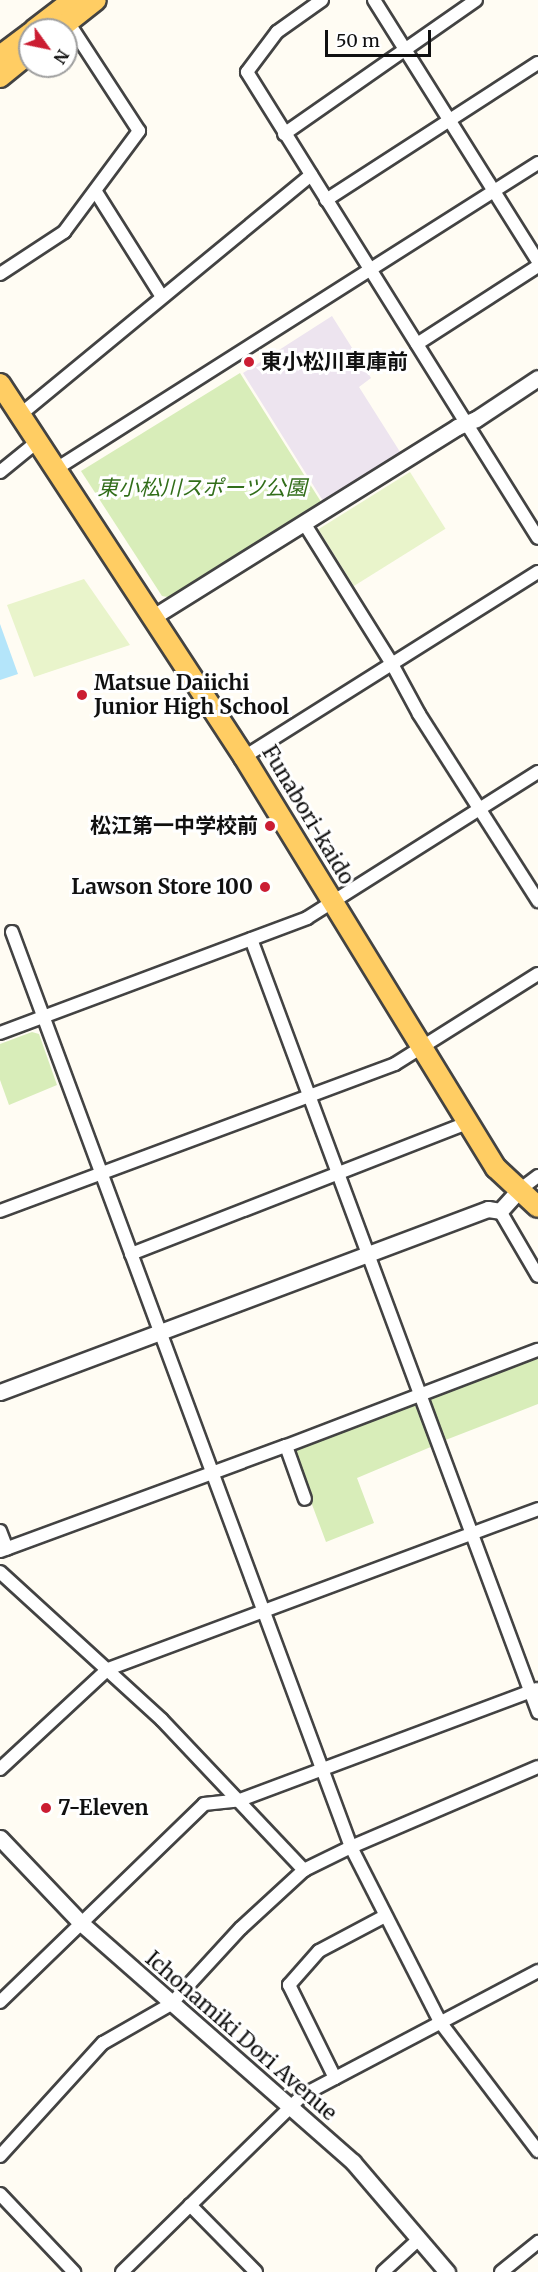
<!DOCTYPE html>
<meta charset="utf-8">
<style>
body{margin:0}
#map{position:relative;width:538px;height:2272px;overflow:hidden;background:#fffcf3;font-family:Merriweather,"Noto Sans JP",serif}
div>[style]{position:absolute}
.industrial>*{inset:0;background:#ede4ef}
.green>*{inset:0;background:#d8edb9}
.pitch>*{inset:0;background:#e9f4cb;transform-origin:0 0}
.water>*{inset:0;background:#b4e5fa}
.roads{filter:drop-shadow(2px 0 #434343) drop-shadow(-2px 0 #434343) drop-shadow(0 2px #434343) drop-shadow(0 -2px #434343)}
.minor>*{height:12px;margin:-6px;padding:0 6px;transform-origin:6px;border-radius:6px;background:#fff}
.tertiary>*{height:15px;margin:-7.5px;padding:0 7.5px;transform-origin:7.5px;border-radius:7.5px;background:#fff}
.primary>*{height:20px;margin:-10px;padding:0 10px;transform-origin:10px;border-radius:10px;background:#ffcd63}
.dots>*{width:16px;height:16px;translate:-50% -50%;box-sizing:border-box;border:3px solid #fff;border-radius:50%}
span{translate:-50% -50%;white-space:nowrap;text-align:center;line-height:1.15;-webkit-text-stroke:6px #fff;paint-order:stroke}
.poi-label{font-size:21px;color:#101010;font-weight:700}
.left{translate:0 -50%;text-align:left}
.right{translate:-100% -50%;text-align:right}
.park-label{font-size:21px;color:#326e1a;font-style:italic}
.street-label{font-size:21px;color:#101010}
.north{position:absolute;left:18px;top:18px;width:60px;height:60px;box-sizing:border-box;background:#fff;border:2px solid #9f9f9f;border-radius:50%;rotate:123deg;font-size:16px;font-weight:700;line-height:24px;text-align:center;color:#101010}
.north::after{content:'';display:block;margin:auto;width:21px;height:27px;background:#cb1d32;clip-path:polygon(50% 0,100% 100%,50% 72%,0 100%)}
.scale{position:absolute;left:325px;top:30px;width:106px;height:27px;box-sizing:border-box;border:3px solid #101010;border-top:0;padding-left:8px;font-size:18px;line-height:21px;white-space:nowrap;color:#101010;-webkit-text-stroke:4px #fff;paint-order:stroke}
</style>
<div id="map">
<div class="industrial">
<div style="clip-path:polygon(332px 316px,371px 378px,359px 387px,402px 455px,325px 504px,243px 373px)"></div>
</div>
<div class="green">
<div style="clip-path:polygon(240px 373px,323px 505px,173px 598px,162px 596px,81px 471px)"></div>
<div style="clip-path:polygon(32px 1032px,39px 1034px,57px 1085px,9px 1105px,0 1080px,0 1044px)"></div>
<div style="clip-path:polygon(538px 1357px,538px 1404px,443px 1441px,426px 1399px)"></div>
<div style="clip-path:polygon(415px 1405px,433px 1446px,357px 1478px,374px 1523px,326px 1542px,292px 1451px)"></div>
</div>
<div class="pitch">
<div style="left:410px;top:472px;width:67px;height:108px;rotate:58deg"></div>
<div style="clip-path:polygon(84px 579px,130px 645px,34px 677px,7px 605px)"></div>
</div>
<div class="water">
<div style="clip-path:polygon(0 624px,18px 674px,0 680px)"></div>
</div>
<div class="roads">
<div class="minor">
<div style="left:322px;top:0;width:55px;rotate:144.6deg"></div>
<div style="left:277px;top:32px;width:50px;rotate:126.9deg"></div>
<div style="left:247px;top:72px;width:549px;rotate:58.02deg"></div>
<div style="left:374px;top:0;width:308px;rotate:57.9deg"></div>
<div style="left:284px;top:134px;width:234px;rotate:-34.9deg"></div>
<div style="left:96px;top:192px;width:124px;rotate:57.8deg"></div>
<div style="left:326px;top:200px;width:252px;rotate:-32.9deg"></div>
<div style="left:0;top:274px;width:77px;rotate:-33.3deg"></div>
<div style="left:64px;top:232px;width:126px;rotate:-53.4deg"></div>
<div style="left:139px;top:131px;width:130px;rotate:-123.1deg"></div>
<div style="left:417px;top:344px;width:144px;rotate:-32.8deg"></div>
<div style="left:21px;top:414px;width:376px;rotate:-39.5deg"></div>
<div style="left:56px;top:469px;width:571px;rotate:-32.41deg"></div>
<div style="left:0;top:472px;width:49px;rotate:-39.2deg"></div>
<div style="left:304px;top:523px;width:166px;rotate:58deg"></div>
<div style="left:392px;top:664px;width:57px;rotate:61.6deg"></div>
<div style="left:419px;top:714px;width:222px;rotate:57.5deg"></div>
<div style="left:244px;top:757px;width:347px;rotate:-32.2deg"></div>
<div style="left:12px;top:932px;width:976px;rotate:69.67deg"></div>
<div style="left:351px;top:1847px;width:196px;rotate:63deg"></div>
<div style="left:440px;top:2022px;width:162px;rotate:52.8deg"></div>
<div style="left:251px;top:939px;width:825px;rotate:69.63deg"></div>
<div style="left:0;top:1033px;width:328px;rotate:-20.5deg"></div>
<div style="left:307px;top:918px;width:273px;rotate:-32.3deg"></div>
<div style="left:518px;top:1191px;width:25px;rotate:-37deg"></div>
<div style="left:0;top:1211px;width:421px;rotate:-20.4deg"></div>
<div style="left:395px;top:1064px;width:169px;rotate:-32.2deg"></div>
<div style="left:500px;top:1211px;width:75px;rotate:59.7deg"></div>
<div style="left:131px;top:1254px;width:363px;rotate:-21.3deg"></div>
<div style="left:286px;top:1446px;width:56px;rotate:70.3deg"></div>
<div style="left:0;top:1531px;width:19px;rotate:69deg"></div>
<div style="left:0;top:1551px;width:305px;rotate:-20.2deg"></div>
<div style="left:286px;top:1446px;width:270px;rotate:-20.9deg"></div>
<div style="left:0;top:1572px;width:219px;rotate:42.4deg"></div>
<div style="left:162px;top:1720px;width:207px;rotate:46.6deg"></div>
<div style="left:0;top:1769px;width:147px;rotate:-42.8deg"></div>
<div style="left:108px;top:1669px;width:459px;rotate:-20.4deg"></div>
<div style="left:0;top:2002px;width:284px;rotate:-44.1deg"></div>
<div style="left:204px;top:1804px;width:36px;rotate:-6deg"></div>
<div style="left:240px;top:1800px;width:317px;rotate:-20.5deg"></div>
<div style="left:335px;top:2078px;width:104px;rotate:-116.3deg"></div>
<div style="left:289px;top:1985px;width:45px;rotate:-48.6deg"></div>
<div style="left:319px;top:1951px;width:75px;rotate:-27.9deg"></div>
<div style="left:0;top:2156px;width:153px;rotate:-47.7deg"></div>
<div style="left:103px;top:2043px;width:78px;rotate:-29.8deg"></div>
<div style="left:171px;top:2004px;width:103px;rotate:-47.4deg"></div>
<div style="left:241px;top:1928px;width:86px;rotate:-42.6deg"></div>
<div style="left:304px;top:1870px;width:52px;rotate:-26.1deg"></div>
<div style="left:351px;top:1847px;width:203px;rotate:-23.2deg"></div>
<div style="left:0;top:2194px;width:108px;rotate:46.5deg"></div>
<div style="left:190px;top:2205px;width:94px;rotate:45.4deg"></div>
<div style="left:122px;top:2272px;width:253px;rotate:-44.4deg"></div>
<div style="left:303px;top:2095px;width:266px;rotate:-27.8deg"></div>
<div style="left:383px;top:2272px;width:49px;rotate:-42.5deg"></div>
<div style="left:501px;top:2272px;width:48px;rotate:-39deg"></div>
</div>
<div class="tertiary">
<div style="left:153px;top:617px;width:358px;rotate:-32deg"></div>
<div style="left:457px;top:427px;width:21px;rotate:-23deg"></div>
<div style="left:476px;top:419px;width:74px;rotate:-33.5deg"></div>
<div style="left:0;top:1392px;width:521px;rotate:-20.56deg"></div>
<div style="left:488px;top:1209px;width:12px;rotate:9deg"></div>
<div style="left:500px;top:1211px;width:27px;rotate:-48deg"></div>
<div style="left:0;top:1838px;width:117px;rotate:46.4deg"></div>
<div style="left:81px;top:1923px;width:362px;rotate:41.3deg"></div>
<div style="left:353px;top:2162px;width:145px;rotate:49.5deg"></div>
</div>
<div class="primary">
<div style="left:34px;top:30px;width:49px;rotate:-37.6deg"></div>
<div style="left:58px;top:30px;width:48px;rotate:-38.3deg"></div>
<div style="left:0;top:56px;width:38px;rotate:-37deg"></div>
<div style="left:0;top:77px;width:38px;rotate:-39deg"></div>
<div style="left:0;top:384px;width:446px;rotate:56.8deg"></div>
<div style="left:244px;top:757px;width:482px;rotate:58.5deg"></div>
<div style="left:496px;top:1168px;width:57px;rotate:42.9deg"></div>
</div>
</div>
<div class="dots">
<div style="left:249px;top:362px;background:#cb1d32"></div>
<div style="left:82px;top:695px;background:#cb1d32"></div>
<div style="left:270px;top:826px;background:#cb1d32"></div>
<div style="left:265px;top:887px;background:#cb1d32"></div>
<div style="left:46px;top:1808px;background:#cb1d32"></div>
</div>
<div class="poi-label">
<span class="left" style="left:261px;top:362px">東小松川車庫前</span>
<span class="left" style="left:94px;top:695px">Matsue Daiichi<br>Junior High School</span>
<span class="right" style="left:258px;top:826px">松江第一中学校前</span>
<span class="right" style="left:253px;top:887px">Lawson Store 100</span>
<span class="left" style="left:58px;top:1808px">7-Eleven</span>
</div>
<div class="park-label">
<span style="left:202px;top:488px">東小松川スポーツ公園</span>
</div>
<div class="street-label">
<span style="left:308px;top:815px;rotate:59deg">Funabori-kaido</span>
<span style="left:241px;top:2036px;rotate:41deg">Ichonamiki Dori Avenue</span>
</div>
<div class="north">N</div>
<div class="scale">50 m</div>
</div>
